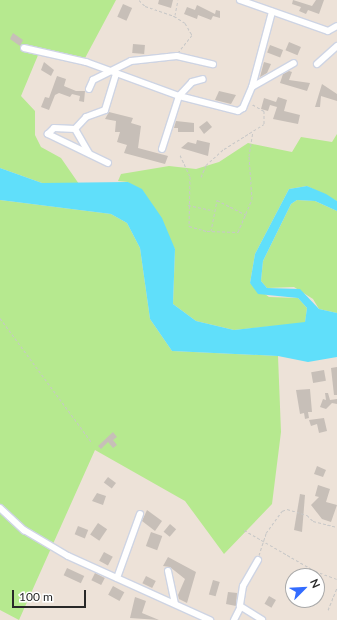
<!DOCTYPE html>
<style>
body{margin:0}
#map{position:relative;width:337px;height:620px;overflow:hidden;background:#ede2d8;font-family:Lato,sans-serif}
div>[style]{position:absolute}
.green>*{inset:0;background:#b6e98f}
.water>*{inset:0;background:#60dffa}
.building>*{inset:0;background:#c7bfb8;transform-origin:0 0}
.path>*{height:1px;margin-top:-0.5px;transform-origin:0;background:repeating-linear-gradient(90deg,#c7c7c7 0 3px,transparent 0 5px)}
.roads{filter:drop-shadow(1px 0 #ced4e3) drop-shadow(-1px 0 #ced4e3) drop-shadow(0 1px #ced4e3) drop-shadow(0 -1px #ced4e3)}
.minor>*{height:6px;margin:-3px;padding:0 3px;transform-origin:3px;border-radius:3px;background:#fff}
span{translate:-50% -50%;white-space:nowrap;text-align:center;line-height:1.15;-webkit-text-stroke:3px #fff;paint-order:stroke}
.north{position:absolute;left:285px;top:568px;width:40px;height:40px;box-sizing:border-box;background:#fff;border:1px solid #a9a9a9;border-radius:50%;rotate:66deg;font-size:11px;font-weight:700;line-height:16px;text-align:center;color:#282828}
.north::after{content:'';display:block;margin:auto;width:14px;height:18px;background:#336cff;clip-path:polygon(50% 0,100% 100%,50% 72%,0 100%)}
.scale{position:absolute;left:12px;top:590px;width:74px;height:18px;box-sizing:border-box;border:2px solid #282828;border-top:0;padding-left:5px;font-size:12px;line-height:14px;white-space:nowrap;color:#282828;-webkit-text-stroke:3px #fff;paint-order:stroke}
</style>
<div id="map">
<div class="green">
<div style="clip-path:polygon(0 0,116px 0,84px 60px,41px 48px,21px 96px,35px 111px,35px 135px,41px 147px,61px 158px,79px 184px,42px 183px,0 168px)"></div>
<div style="clip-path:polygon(337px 134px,337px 201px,307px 186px,289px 189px,255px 254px,250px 283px,269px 297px,298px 298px,307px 308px,305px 323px,234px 330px,196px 321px,173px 304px,175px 249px,128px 182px,118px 181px,121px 174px,169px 166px,196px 169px,219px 162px,248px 143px,292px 152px,301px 137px,332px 142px)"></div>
<div style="clip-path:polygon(0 200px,111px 214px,127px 223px,140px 248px,150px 319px,172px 351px,278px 356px,281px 432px,272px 504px,224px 554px,185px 501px,95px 450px,19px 620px,0 610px)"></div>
<div style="clip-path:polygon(297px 200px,315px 201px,337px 211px,337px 313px,319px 309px,313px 299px,294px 287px,267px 288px,261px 281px,263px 261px,291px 204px)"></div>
</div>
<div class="water">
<div style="clip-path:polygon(0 168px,42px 183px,128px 182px,142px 189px,162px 218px,175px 249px,173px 304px,196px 321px,234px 330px,305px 322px,307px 308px,298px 298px,258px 294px,250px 283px,255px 254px,289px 189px,307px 186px,326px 194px,337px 201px,337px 211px,315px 201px,297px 200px,291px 204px,263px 261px,261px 281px,267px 288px,300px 289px,319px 309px,337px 313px,337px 357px,308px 362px,278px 356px,172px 351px,150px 319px,140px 248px,127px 223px,111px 214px,0 200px)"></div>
</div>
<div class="building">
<div style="clip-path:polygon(159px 0,173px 0,171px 8px,158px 4px)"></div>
<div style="clip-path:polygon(293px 0,312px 6px,316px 0,324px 0,319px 14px,308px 10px,306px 14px,299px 11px,301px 7px,292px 4px)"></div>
<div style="left:123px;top:4px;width:10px;height:14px;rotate:24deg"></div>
<div style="clip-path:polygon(197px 5px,215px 14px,216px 10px,220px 11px,220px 18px,213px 16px,211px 20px,198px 15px,197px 19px,184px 14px,187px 7px,195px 10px)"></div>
<div style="clip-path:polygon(13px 33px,23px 40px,20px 46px,10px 39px)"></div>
<div style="left:289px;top:42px;width:13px;height:9px;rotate:23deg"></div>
<div style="left:133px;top:44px;width:12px;height:9px;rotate:5deg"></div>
<div style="left:270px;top:45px;width:14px;height:8px;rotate:21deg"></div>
<div style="clip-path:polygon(44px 62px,54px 70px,51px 76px,41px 70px)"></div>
<div style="clip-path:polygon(264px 62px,271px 64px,267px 73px,260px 77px)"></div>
<div style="clip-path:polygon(289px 71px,292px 72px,289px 80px,310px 83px,307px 91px,280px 83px,283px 74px)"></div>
<div style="clip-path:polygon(57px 76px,66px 79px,64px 86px,76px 91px,85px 91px,84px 102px,79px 101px,80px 96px,72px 94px,70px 97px,59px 93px,55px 95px,49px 110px,41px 107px,45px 97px,49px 98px)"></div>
<div style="clip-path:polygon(322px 84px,337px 94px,337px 101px,321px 96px,320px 107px,315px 107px)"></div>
<div style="clip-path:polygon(219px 91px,236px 95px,231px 104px,215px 100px)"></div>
<div style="clip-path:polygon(278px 97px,287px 100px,284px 111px,300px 115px,298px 124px,273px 119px,277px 107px,270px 105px,268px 111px,261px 109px,264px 98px,276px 102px)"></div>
<div style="clip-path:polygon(109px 112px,133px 118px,131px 123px,141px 126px,138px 148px,168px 156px,165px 164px,124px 153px,127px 145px,117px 142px,120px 132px,115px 132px,116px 121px,105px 119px)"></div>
<div style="clip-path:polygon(176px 121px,194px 123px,194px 132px,178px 132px,178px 128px,174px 128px)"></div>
<div style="clip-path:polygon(207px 121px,212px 127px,204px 134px,199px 127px)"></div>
<div style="clip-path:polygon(197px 140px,210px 143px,208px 156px,181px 148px,188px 142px,196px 144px)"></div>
<div style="clip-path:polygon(337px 367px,337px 395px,334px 395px,331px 368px)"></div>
<div style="left:324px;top:370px;width:11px;height:13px;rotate:80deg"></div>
<div style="clip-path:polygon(310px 389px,312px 412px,308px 412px,309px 418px,305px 419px,304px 413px,300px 414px,296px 390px)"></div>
<div style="clip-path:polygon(325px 393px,328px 393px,330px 400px,337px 399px,337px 404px,332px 403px,326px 409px,320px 407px,323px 399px,326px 400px)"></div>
<div style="clip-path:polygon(324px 418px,327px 431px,319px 433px,317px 424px,311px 426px,309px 420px)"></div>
<div style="clip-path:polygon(113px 432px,117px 437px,113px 440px,117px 445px,113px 448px,108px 442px,101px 449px,98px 446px)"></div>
<div style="clip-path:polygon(317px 466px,326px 470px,323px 477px,314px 474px)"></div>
<div style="left:108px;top:477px;width:10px;height:7px;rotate:37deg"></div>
<div style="clip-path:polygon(318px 485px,330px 489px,326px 502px,337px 505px,331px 522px,322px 519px,311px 505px,319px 497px,315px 496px)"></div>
<div style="clip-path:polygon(97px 493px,106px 496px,103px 505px,92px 501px)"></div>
<div style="clip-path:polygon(300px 494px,305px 495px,302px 532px,294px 530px)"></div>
<div style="clip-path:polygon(147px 510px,162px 521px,155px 531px,142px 521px)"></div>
<div style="left:98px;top:523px;width:11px;height:14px;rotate:34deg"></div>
<div style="left:170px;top:524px;width:8px;height:10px;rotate:40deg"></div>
<div style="left:78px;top:526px;width:11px;height:9px;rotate:22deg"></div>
<div style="left:151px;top:532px;width:12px;height:15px;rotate:20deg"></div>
<div style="left:104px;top:552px;width:10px;height:10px;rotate:29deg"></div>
<div style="clip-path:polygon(168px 557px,196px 572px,187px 603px,179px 599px,178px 595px,185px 579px,170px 567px,163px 566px)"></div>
<div style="left:67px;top:568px;width:19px;height:8px;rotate:25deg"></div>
<div style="left:95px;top:573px;width:11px;height:8px;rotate:27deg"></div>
<div style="left:146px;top:576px;width:11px;height:8px;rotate:27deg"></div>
<div style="left:213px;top:580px;width:7px;height:15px;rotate:16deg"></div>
<div style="left:113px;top:586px;width:13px;height:10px;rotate:29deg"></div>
<div style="clip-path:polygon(228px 592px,237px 593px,236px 606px,226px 604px)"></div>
<div style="left:269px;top:596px;width:8px;height:9px;rotate:30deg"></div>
<div style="clip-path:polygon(135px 597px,146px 601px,142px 613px,159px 620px,130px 618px)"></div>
</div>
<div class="path">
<div style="left:139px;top:0;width:8px;rotate:45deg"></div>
<div style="left:145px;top:6px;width:31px;rotate:19deg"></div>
<div style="left:174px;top:16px;width:13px;rotate:32deg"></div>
<div style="left:185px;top:23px;width:14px;rotate:60deg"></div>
<div style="left:192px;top:35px;width:21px;rotate:129deg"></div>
<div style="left:175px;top:15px;width:15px;rotate:-79deg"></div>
<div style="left:180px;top:155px;width:23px;rotate:65deg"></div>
<div style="left:190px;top:176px;width:50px;rotate:91.1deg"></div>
<div style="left:189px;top:226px;width:19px;rotate:16deg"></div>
<div style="left:207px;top:231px;width:31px;rotate:2deg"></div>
<div style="left:238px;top:232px;width:36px;rotate:-67deg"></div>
<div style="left:252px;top:199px;width:43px;rotate:-94deg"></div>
<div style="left:249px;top:156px;width:24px;rotate:-81deg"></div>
<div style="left:201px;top:177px;width:13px;rotate:-67deg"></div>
<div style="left:206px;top:165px;width:24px;rotate:-42deg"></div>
<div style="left:224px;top:149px;width:47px;rotate:-32deg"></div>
<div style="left:264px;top:124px;width:13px;rotate:-90deg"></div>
<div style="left:264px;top:111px;width:14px;rotate:-150deg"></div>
<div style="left:188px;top:205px;width:25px;rotate:12deg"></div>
<div style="left:211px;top:231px;width:32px;rotate:-79deg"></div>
<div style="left:217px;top:200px;width:34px;rotate:27deg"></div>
<div style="left:0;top:318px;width:155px;rotate:53.6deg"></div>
<div style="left:244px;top:530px;width:82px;rotate:30deg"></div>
<div style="left:315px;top:571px;width:23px;rotate:20deg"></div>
<div style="left:259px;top:555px;width:23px;rotate:-72deg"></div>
<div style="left:266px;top:533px;width:27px;rotate:-54deg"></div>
<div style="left:282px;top:511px;width:5px;rotate:-22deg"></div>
<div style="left:287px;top:509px;width:21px;rotate:17deg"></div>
<div style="left:307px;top:515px;width:8px;rotate:45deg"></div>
<div style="left:313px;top:521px;width:25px;rotate:14deg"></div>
<div style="left:328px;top:610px;width:24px;rotate:-68deg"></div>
</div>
<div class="roads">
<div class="minor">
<div style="left:240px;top:0;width:93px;rotate:19.4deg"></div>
<div style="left:328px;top:31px;width:10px;rotate:-29deg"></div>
<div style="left:24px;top:48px;width:64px;rotate:12.7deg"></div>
<div style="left:86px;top:62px;width:99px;rotate:20.1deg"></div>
<div style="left:179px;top:96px;width:61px;rotate:14.3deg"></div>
<div style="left:238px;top:111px;width:6px;rotate:-31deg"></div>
<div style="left:243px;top:108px;width:23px;rotate:-67deg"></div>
<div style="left:252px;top:87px;width:78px;rotate:-75.1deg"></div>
<div style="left:317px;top:64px;width:27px;rotate:-42deg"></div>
<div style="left:252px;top:87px;width:48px;rotate:-29.7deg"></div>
<div style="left:89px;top:89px;width:10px;rotate:-66deg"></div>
<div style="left:93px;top:80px;width:42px;rotate:-26.6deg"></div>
<div style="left:131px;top:61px;width:46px;rotate:-6.2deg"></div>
<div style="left:177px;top:56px;width:37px;rotate:13deg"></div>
<div style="left:75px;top:129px;width:28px;rotate:60deg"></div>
<div style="left:162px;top:149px;width:56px;rotate:-72.2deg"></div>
<div style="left:179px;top:96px;width:19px;rotate:-47deg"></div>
<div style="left:192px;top:82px;width:11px;rotate:-15deg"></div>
<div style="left:108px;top:163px;width:67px;rotate:-154.2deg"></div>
<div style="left:48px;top:134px;width:8px;rotate:-45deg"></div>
<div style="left:54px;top:128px;width:21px;rotate:3deg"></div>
<div style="left:75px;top:129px;width:16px;rotate:-47deg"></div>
<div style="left:86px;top:117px;width:20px;rotate:-20deg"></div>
<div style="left:105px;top:110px;width:38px;rotate:-73deg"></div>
<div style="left:0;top:508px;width:33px;rotate:43deg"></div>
<div style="left:24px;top:530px;width:51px;rotate:30.6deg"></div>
<div style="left:68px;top:556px;width:156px;rotate:24.3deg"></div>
<div style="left:258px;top:560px;width:30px;rotate:120deg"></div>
<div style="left:243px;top:586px;width:20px;rotate:99deg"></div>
<div style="left:240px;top:606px;width:26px;rotate:32deg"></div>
<div style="left:168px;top:571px;width:33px;rotate:78deg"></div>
<div style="left:117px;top:578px;width:68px;rotate:-70.2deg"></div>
<div style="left:234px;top:620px;width:13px;rotate:-63deg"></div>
</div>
</div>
<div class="north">N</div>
<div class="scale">100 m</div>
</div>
